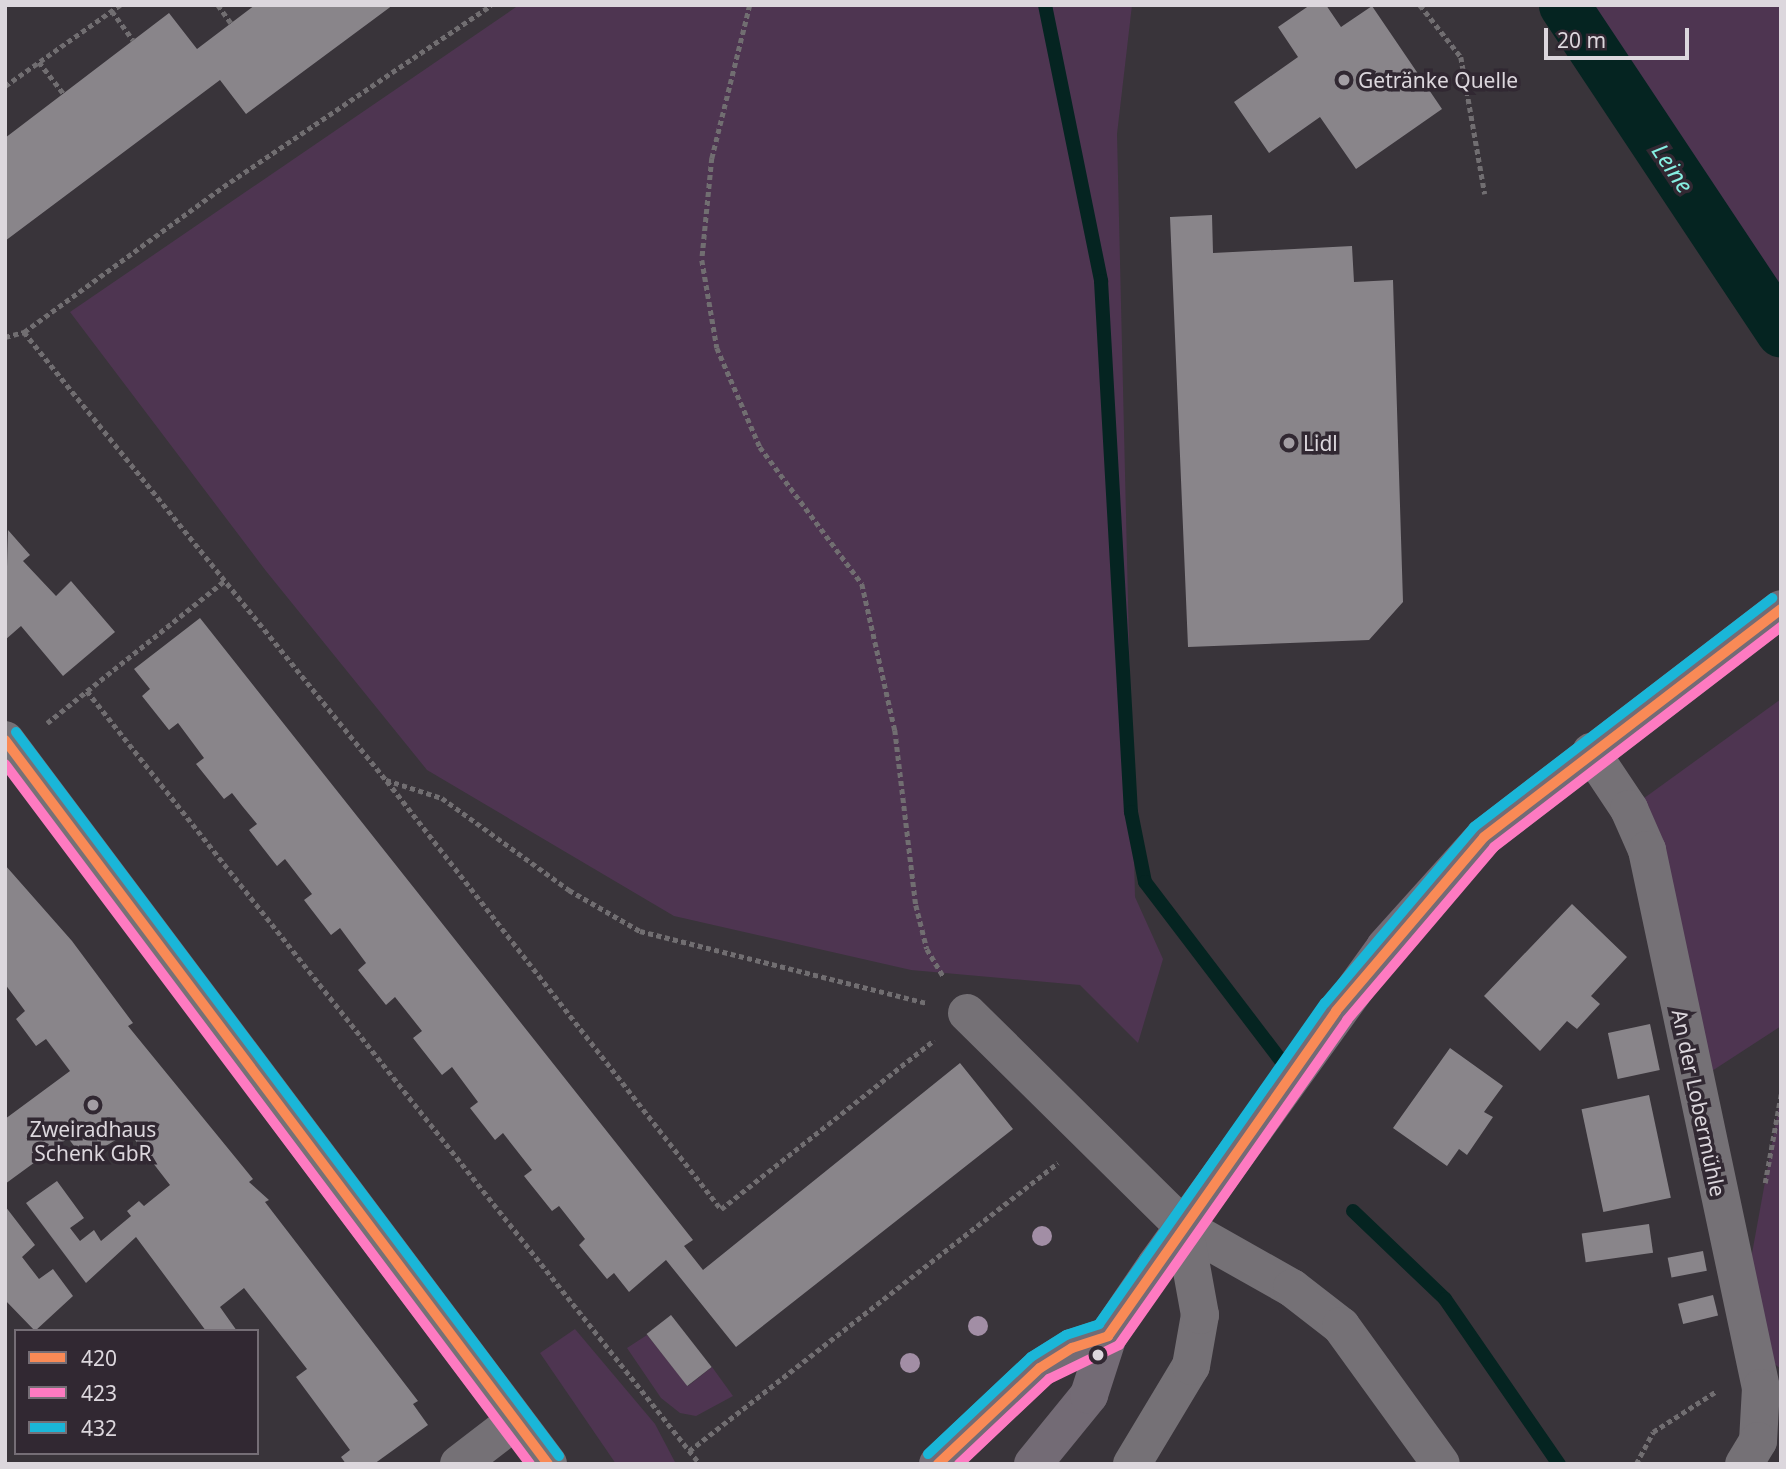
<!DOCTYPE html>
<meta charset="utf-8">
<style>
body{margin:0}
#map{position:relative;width:1786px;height:1469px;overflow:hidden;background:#39343a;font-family:"Noto Sans",sans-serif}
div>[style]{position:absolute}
.green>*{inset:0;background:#4e3551}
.stream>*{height:14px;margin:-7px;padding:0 7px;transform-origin:7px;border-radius:7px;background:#052421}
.canal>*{height:51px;margin:-25.5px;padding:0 25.5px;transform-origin:25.5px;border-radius:25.5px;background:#052421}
.building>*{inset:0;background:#89858a;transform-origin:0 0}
.path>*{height:4.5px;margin-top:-2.25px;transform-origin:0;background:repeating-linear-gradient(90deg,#716e71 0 5px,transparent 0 8.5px)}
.minor>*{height:38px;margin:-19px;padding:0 19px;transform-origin:19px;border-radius:19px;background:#757176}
.major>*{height:38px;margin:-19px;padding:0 19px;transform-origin:19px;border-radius:19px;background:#736b75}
.bus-1>*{height:10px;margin:-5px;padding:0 5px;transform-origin:5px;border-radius:5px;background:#f98a56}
.bus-2>*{height:10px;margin:-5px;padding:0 5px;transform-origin:5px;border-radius:5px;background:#fe7ac1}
.bus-3>*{height:10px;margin:-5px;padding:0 5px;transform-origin:5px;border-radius:5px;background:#1ab6d8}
.trees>*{width:20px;height:20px;margin:-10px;border-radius:50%;background:#a28ea5}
.dots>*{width:19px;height:19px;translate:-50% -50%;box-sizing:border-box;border:4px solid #312832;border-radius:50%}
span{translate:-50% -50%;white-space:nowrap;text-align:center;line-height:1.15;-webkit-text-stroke:7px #312832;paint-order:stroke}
.poi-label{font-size:21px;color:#dcd7dd}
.left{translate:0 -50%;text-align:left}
.street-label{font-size:21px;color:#dcd7dd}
.water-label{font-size:23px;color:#86eee1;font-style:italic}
.frame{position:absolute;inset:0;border:7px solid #dcd7dd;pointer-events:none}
.legend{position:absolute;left:14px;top:1329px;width:245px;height:126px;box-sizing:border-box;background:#312832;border:2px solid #756e76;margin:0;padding:9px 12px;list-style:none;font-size:21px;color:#dcd7dd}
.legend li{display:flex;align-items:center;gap:14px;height:35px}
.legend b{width:35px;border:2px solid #756e76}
.scale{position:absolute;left:1544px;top:28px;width:145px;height:32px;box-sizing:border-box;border:4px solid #dcd7dd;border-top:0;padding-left:9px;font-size:21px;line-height:24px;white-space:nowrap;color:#dcd7dd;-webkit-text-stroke:5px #312832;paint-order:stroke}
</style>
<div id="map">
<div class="green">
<div style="clip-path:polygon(519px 5px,1132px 5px,1117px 134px,1135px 897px,1163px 959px,1138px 1043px,1080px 985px,911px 970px,674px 916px,427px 770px,266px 571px,70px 312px)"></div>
<div style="clip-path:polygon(1565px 5px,1781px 5px,1781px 328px)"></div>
<div style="clip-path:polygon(1781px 699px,1781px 1026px,1695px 1082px,1629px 809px)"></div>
<div style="clip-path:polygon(1781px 1094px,1781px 1369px,1767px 1358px,1741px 1314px)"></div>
<div style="clip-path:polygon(575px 1329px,655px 1424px,676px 1464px,616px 1464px,540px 1353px)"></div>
<div style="clip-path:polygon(647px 1335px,688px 1386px,712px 1367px,733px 1396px,696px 1416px,680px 1413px,661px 1398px,627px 1348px)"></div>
</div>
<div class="stream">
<div style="left:1045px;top:5px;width:282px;rotate:78.5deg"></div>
<div style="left:1101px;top:281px;width:532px;rotate:86.77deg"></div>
<div style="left:1131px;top:812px;width:71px;rotate:78.7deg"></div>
<div style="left:1145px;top:882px;width:236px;rotate:52.7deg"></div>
<div style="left:1353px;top:1211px;width:127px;rotate:43.7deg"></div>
<div style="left:1445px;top:1299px;width:201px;rotate:55.4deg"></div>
</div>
<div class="canal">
<div style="left:1564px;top:5px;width:392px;rotate:56.4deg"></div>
</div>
<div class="building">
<div style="clip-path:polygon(255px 5px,393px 5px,246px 114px,220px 80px,5px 241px,5px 138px,169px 13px,197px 49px)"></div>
<div style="clip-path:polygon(1310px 5px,1326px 5px,1341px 27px,1372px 6px,1442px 109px,1356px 169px,1320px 117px,1269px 153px,1234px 102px,1298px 57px,1278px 27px)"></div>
<div style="clip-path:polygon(1212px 215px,1213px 253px,1352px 246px,1354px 282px,1393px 280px,1403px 602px,1369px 640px,1188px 647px,1170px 217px)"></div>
<div style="clip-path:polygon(8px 530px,30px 555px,23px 561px,56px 596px,71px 581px,115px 632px,63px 676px,21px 626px,5px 640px)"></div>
<div style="clip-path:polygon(200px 618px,693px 1240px,684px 1246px,703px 1270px,960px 1063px,1013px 1129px,736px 1347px,666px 1260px,629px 1292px,614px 1273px,607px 1279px,579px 1245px,585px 1239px,559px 1206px,552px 1211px,524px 1176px,532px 1170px,503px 1133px,495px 1140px,470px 1108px,478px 1102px,452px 1067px,442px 1075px,413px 1038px,422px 1031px,395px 997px,386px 1005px,358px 970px,366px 963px,340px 928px,331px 935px,304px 900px,312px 894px,285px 859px,277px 866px,249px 830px,257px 824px,243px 807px,232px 793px,224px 799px,196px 764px,204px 758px,178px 723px,169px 730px,142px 696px,150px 689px,134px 669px)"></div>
<div style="clip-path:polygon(5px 865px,72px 941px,133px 1023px,128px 1026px,253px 1179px,249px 1182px,269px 1200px,265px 1202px,418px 1401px,413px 1404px,428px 1425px,374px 1464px,346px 1464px,341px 1457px,350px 1450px,296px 1377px,307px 1369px,244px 1288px,220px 1307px,237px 1331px,206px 1331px,136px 1237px,86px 1283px,26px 1203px,57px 1181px,84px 1218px,70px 1228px,80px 1241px,94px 1230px,101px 1241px,131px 1216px,127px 1211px,139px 1201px,144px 1206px,170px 1185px,129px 1132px,84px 1159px,68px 1138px,5px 1184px,5px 1119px,70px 1071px,46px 1039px,36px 1046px,16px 1019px,25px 1011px,5px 984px)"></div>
<div style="clip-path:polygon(1572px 904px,1627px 957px,1591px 996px,1600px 1004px,1577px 1029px,1567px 1021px,1540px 1051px,1484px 996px)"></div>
<div style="left:1650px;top:1024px;width:47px;height:43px;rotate:78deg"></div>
<div style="clip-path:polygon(1450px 1048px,1503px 1086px,1484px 1112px,1493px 1117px,1467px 1155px,1459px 1149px,1447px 1166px,1393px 1128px)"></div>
<div style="left:1649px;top:1095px;width:105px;height:69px;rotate:78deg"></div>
<div style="clip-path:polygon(5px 1206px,35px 1245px,22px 1257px,39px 1279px,53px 1269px,73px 1296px,35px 1331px,5px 1300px)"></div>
<div style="left:1649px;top:1224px;width:29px;height:68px;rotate:82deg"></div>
<div style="left:1703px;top:1251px;width:20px;height:36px;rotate:79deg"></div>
<div style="left:1713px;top:1295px;width:21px;height:36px;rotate:76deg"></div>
<div style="left:671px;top:1315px;width:66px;height:31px;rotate:52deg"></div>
</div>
<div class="path">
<div style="left:218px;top:5px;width:22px;rotate:54deg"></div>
<div style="left:750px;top:5px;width:158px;rotate:103.9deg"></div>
<div style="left:712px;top:158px;width:102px;rotate:95.6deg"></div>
<div style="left:702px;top:260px;width:89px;rotate:80.3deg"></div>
<div style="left:717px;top:348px;width:108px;rotate:66.5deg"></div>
<div style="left:760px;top:447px;width:171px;rotate:53.3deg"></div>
<div style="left:862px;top:584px;width:150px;rotate:77.3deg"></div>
<div style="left:895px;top:730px;width:176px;rotate:83.2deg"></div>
<div style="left:916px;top:905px;width:45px;rotate:76deg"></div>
<div style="left:927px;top:949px;width:33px;rotate:59deg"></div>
<div style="left:1420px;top:5px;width:66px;rotate:51.7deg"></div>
<div style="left:1461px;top:57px;width:139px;rotate:80.1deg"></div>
<div style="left:112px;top:11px;width:36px;rotate:54deg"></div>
<div style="left:39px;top:62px;width:41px;rotate:52deg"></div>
<div style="left:5px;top:86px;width:141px;rotate:-35.2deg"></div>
<div style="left:24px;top:332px;width:255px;rotate:-36.1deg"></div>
<div style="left:230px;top:182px;width:315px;rotate:-34.1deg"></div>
<div style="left:5px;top:337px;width:20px;rotate:-15deg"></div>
<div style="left:24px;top:332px;width:576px;rotate:51.06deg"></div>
<div style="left:386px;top:780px;width:59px;rotate:17.8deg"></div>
<div style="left:442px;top:798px;width:157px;rotate:35.9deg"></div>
<div style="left:569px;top:890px;width:82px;rotate:30deg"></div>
<div style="left:640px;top:931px;width:295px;rotate:14.1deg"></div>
<div style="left:87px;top:691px;width:987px;rotate:51.59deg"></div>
<div style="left:47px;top:723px;width:227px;rotate:-38.7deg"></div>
<div style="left:387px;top:781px;width:543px;rotate:52.03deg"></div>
<div style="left:721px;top:1209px;width:272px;rotate:-38.4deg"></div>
<div style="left:1765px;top:1183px;width:90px;rotate:-79.8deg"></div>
<div style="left:689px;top:1451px;width:468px;rotate:-38deg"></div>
<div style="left:1636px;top:1464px;width:36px;rotate:-62deg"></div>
<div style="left:1653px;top:1432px;width:74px;rotate:-32.8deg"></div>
</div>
<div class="minor">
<div style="left:5px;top:740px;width:905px;rotate:53.13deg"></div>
<div style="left:1591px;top:752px;width:69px;rotate:56.3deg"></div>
<div style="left:1629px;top:809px;width:45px;rotate:66.3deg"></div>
<div style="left:1647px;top:850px;width:550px;rotate:78.04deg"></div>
<div style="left:1761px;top:1388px;width:53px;rotate:93.2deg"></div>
<div style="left:1758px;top:1441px;width:27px;rotate:121deg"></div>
<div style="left:967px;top:1013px;width:305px;rotate:44.6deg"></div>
<div style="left:1184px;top:1227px;width:124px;rotate:29.5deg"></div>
<div style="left:1292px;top:1288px;width:62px;rotate:37.8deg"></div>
<div style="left:1341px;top:1326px;width:170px;rotate:54.1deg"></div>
<div style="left:459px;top:1464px;width:71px;rotate:-37.5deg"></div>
<div style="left:1132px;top:1464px;width:114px;rotate:-59deg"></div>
<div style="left:1191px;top:1366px;width:52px;rotate:-80deg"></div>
<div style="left:1200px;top:1315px;width:89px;rotate:-100.3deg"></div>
</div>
<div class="major">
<div style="left:938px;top:1464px;width:140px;rotate:-43.3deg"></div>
<div style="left:1040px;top:1368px;width:38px;rotate:-32deg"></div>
<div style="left:1072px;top:1348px;width:38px;rotate:-18deg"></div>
<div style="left:1033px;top:1464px;width:89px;rotate:-50.9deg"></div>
<div style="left:1089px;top:1395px;width:62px;rotate:-72.1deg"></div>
<div style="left:1108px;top:1336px;width:86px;rotate:-55.9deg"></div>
<div style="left:1156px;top:1265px;width:392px;rotate:-54.2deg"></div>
<div style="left:1385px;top:947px;width:148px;rotate:-48deg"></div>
<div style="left:1484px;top:837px;width:374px;rotate:-37.5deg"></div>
</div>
<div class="bus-1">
<div style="left:5px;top:740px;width:905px;rotate:53.13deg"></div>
<div style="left:938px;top:1464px;width:140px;rotate:-43.3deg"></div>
<div style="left:1040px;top:1368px;width:38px;rotate:-32deg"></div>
<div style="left:1072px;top:1348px;width:38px;rotate:-18deg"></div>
<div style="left:1108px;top:1336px;width:397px;rotate:-54.9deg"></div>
<div style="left:1336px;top:1011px;width:228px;rotate:-49.6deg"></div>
<div style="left:1484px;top:837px;width:374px;rotate:-37.5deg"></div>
</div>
<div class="bus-2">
<div style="left:5px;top:764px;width:875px;rotate:53.13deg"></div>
<div style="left:959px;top:1464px;width:124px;rotate:-43.4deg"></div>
<div style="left:1049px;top:1379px;width:78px;rotate:-25.9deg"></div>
<div style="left:1119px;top:1345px;width:397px;rotate:-54.9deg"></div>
<div style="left:1347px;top:1020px;width:227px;rotate:-49.6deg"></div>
<div style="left:1494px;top:847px;width:362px;rotate:-37.5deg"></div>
</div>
<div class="bus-3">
<div style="left:16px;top:732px;width:905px;rotate:53.13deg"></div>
<div style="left:928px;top:1454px;width:141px;rotate:-43.3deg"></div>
<div style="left:1031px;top:1357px;width:41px;rotate:-32.2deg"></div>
<div style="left:1066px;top:1335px;width:35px;rotate:-18deg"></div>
<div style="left:1099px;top:1324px;width:393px;rotate:-54.9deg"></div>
<div style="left:1325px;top:1003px;width:231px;rotate:-49.7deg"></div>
<div style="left:1474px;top:827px;width:376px;rotate:-37.5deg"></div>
</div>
<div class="trees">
<div style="left:1042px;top:1236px"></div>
<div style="left:978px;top:1326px"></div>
<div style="left:910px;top:1363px"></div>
</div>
<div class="dots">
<div style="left:1344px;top:80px;background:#a39ea4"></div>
<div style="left:1289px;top:443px;background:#a39ea4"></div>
<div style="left:93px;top:1105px;background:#a39ea4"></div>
<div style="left:1098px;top:1355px;background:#dcd7dd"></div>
</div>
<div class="poi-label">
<span class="left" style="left:1358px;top:80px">Getränke Quelle</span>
<span class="left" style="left:1303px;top:443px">Lidl</span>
<span style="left:93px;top:1141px">Zweiradhaus<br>Schenk GbR</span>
</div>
<div class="street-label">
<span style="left:1699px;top:1103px;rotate:78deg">An der Lobermühle</span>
</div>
<div class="water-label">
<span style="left:1673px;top:168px;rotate:56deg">Leine</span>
</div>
<div class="frame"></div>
<ul class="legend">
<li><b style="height:9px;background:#f98a56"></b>420</li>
<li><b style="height:9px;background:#fe7ac1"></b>423</li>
<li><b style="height:9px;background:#1ab6d8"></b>432</li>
</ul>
<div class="scale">20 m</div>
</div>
